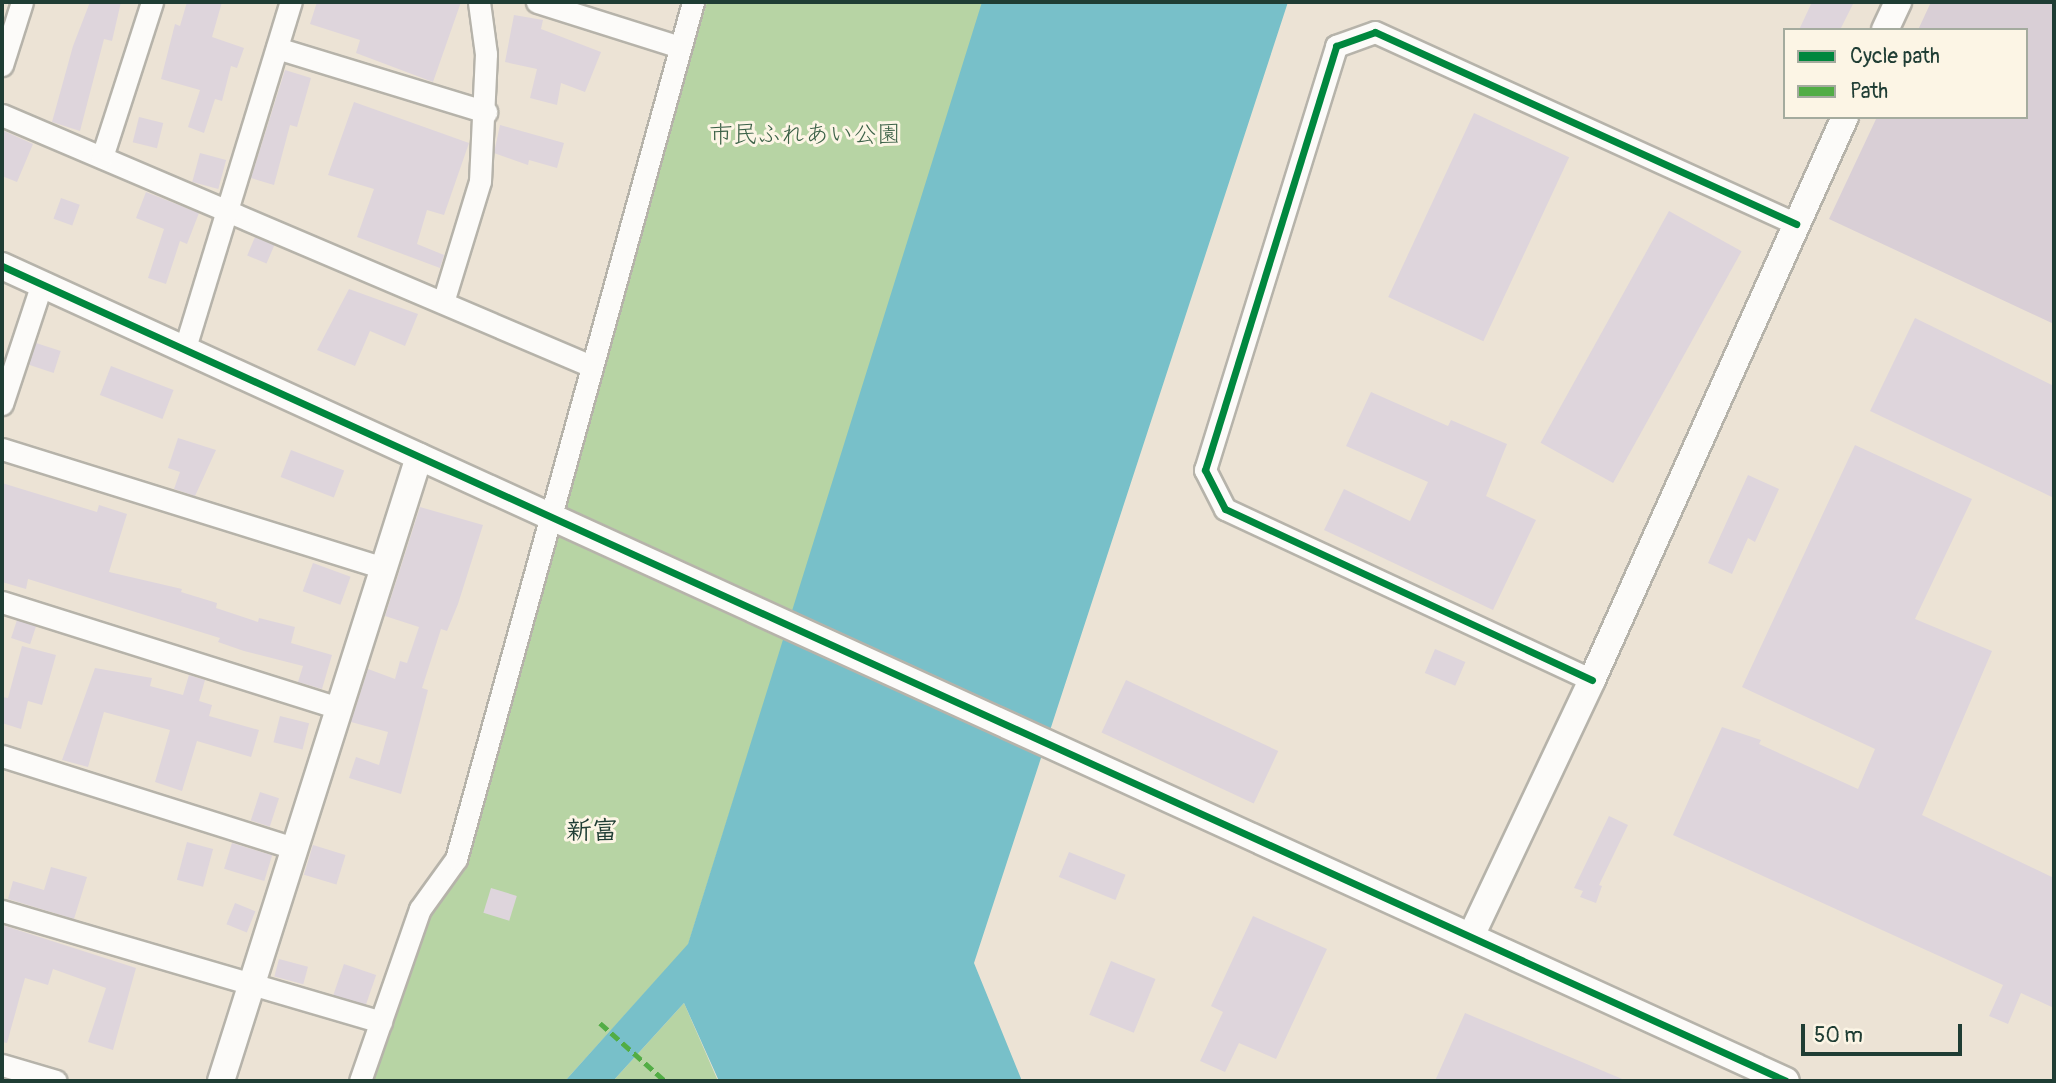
<!DOCTYPE html>
<meta charset="utf-8">
<style>
body{margin:0}
#map{position:relative;width:2056px;height:1083px;overflow:hidden;background:#ece3d5;font-family:Pangolin,"Klee One",sans-serif}
div>[style]{position:absolute}
.industrial>*{inset:0;background:#d9cfd6}
.green>*{inset:0;background:#b7d4a4}
.water>*{inset:0;background:#78c0c9}
.building>*{inset:0;background:#ded5dc;transform-origin:0 0}
.roads{filter:drop-shadow(2px 0 #b6b3aa) drop-shadow(-2px 0 #b6b3aa) drop-shadow(0 2px #b6b3aa) drop-shadow(0 -2px #b6b3aa)}
.minor>*{height:21px;margin:-10.5px;padding:0 10.5px;transform-origin:10.5px;border-radius:10.5px;background:#fcfbf9}
.tertiary>*{height:26px;margin:-13px;padding:0 13px;transform-origin:13px;border-radius:13px;background:#fcfbf9}
.quiet>*{height:5px;margin-top:-2.5px;transform-origin:0;background:repeating-linear-gradient(90deg,#52ad45 0 10px,transparent 0 15px)}
.cycleway>*{height:7px;margin:-3.5px;padding:0 3.5px;transform-origin:3.5px;border-radius:3.5px;background:#00873e}
span{translate:-50% -50%;white-space:nowrap;text-align:center;line-height:1.15;-webkit-text-stroke:6px #fcf5e5;paint-order:stroke}
.park-label{font-size:24px;color:#3a6046}
.neighbourhood-label{font-size:26px;color:#1f3d34;font-weight:700}
.frame{position:absolute;inset:0;border:4px solid #1f3d34;pointer-events:none}
.legend{position:absolute;left:1783px;top:28px;width:245px;height:91px;box-sizing:border-box;background:#fcf5e5;border:2px solid #a4ab9e;margin:0;padding:9px 12px;list-style:none;font-size:21px;color:#1f3d34}
.legend li{display:flex;align-items:center;gap:14px;height:35px}
.legend b{width:35px;border:2px solid #a4ab9e}
.scale{position:absolute;left:1801px;top:1024px;width:161px;height:32px;box-sizing:border-box;border:4px solid #1f3d34;border-top:0;padding-left:9px;font-size:21px;line-height:24px;white-space:nowrap;color:#1f3d34;-webkit-text-stroke:5px #fcf5e5;paint-order:stroke}
</style>
<div id="map">
<div class="industrial">
<div style="clip-path:polygon(1931px 2px,2054px 2px,2054px 324px,1829px 219px,1877px 117px,2026px 117px,2026px 30px,1918px 30px)"></div>
</div>
<div class="green">
<div style="clip-path:polygon(707px 2px,984px 2px,688px 945px,565px 1081px,369px 1081px,426px 912px,460px 860px)"></div>
<div style="clip-path:polygon(684px 1003px,718px 1081px,613px 1081px)"></div>
</div>
<div class="water">
<div style="clip-path:polygon(982px 2px,1288px 2px,974px 963px,1022px 1081px,719px 1081px,684px 1003px,613px 1081px,565px 1081px,688px 944px)"></div>
</div>
<div class="building">
<div style="clip-path:polygon(90px 2px,121px 2px,112px 41px,104px 39px,80px 131px,52px 122px,73px 46px)"></div>
<div style="clip-path:polygon(187px 2px,222px 2px,212px 37px,244px 48px,237px 68px,231px 66px,222px 101px,215px 99px,204px 133px,188px 127px,200px 90px,161px 79px,175px 24px,180px 26px)"></div>
<div style="clip-path:polygon(317px 2px,461px 2px,433px 82px,356px 53px,360px 40px,310px 24px)"></div>
<div style="clip-path:polygon(1812px 2px,1854px 2px,1840px 30px,1799px 30px)"></div>
<div style="clip-path:polygon(514px 15px,543px 20px,541px 29px,601px 52px,585px 92px,561px 83px,557px 105px,530px 98px,537px 69px,505px 62px)"></div>
<div style="clip-path:polygon(285px 70px,311px 78px,297px 127px,290px 125px,274px 185px,251px 178px)"></div>
<div style="clip-path:polygon(354px 102px,469px 143px,444px 215px,427px 210px,417px 244px,444px 255px,440px 268px,357px 237px,374px 189px,328px 175px)"></div>
<div style="left:1474px;top:113px;width:105px;height:203px;rotate:25deg"></div>
<div style="left:139px;top:117px;width:25px;height:26px;rotate:14deg"></div>
<div style="clip-path:polygon(500px 125px,564px 143px,557px 168px,529px 160px,528px 165px,494px 153px)"></div>
<div style="clip-path:polygon(2px 130px,33px 144px,17px 182px,2px 176px)"></div>
<div style="left:200px;top:153px;width:27px;height:30px;rotate:15deg"></div>
<div style="clip-path:polygon(146px 192px,199px 213px,187px 244px,180px 241px,166px 284px,148px 278px,164px 229px,136px 218px)"></div>
<div style="left:61px;top:198px;width:20px;height:22px;rotate:20deg"></div>
<div style="left:1669px;top:211px;width:83px;height:265px;rotate:29deg"></div>
<div style="left:255px;top:237px;width:21px;height:20px;rotate:23deg"></div>
<div style="clip-path:polygon(349px 289px,418px 314px,405px 346px,370px 331px,355px 366px,317px 350px)"></div>
<div style="clip-path:polygon(1915px 318px,2054px 386px,2054px 498px,1870px 411px)"></div>
<div style="left:36px;top:343px;width:26px;height:23px;rotate:18deg"></div>
<div style="left:111px;top:366px;width:67px;height:31px;rotate:21deg"></div>
<div style="clip-path:polygon(1371px 392px,1448px 426px,1451px 420px,1507px 444px,1486px 496px,1536px 520px,1493px 610px,1324px 530px,1344px 489px,1410px 521px,1428px 482px,1346px 446px)"></div>
<div style="clip-path:polygon(178px 438px,216px 450px,195px 496px,174px 489px,180px 472px,168px 468px)"></div>
<div style="clip-path:polygon(1855px 445px,1972px 499px,1915px 619px,1992px 651px,1922px 815px,2054px 878px,2054px 1008px,2021px 993px,2008px 1024px,1989px 1016px,2003px 985px,1673px 835px,1722px 727px,1761px 740px,1759px 744px,1858px 789px,1875px 749px,1742px 687px)"></div>
<div style="left:291px;top:450px;width:57px;height:29px;rotate:21deg"></div>
<div style="clip-path:polygon(1748px 475px,1779px 489px,1755px 542px,1748px 538px,1732px 574px,1708px 563px)"></div>
<div style="clip-path:polygon(2px 483px,97px 512px,99px 505px,127px 514px,109px 572px,182px 589px,181px 592px,217px 603px,216px 608px,258px 622px,259px 618px,295px 627px,291px 643px,332px 655px,322px 689px,298px 682px,303px 666px,244px 651px,218px 642px,220px 638px,28px 579px,26px 589px,2px 582px)"></div>
<div style="clip-path:polygon(420px 507px,483px 525px,458px 604px,447px 631px,441px 629px,422px 688px,428px 690px,401px 794px,349px 778px,356px 757px,379px 765px,388px 732px,351px 722px,368px 669px,395px 679px,400px 661px,407px 663px,419px 627px,385px 616px)"></div>
<div style="left:313px;top:563px;width:40px;height:30px;rotate:20deg"></div>
<div style="left:17px;top:620px;width:20px;height:19px;rotate:18deg"></div>
<div style="clip-path:polygon(22px 646px,56px 655px,42px 705px,28px 701px,21px 729px,2px 723px,2px 697px,8px 698px)"></div>
<div style="left:1435px;top:649px;width:33px;height:26px;rotate:23deg"></div>
<div style="clip-path:polygon(95px 668px,152px 678px,150px 686px,183px 695px,189px 675px,205px 680px,199px 701px,212px 705px,209px 716px,259px 730px,251px 757px,197px 741px,182px 791px,155px 782px,170px 730px,104px 712px,88px 767px,62px 760px)"></div>
<div style="left:1126px;top:680px;width:168px;height:58px;rotate:25deg"></div>
<div style="left:280px;top:716px;width:30px;height:27px;rotate:14deg"></div>
<div style="left:260px;top:792px;width:20px;height:30px;rotate:18deg"></div>
<div style="clip-path:polygon(1609px 816px,1628px 825px,1599px 885px,1602px 886px,1596px 903px,1580px 897px,1583px 891px,1574px 888px)"></div>
<div style="left:187px;top:842px;width:27px;height:39px;rotate:15deg"></div>
<div style="left:232px;top:843px;width:42px;height:27px;rotate:17deg"></div>
<div style="left:313px;top:845px;width:34px;height:31px;rotate:17deg"></div>
<div style="left:1069px;top:852px;width:61px;height:27px;rotate:22deg"></div>
<div style="clip-path:polygon(51px 867px,87px 877px,74px 919px,8px 899px,13px 881px,44px 890px)"></div>
<div style="left:491px;top:888px;width:27px;height:26px;rotate:17deg"></div>
<div style="left:235px;top:903px;width:22px;height:23px;rotate:22deg"></div>
<div style="clip-path:polygon(1253px 916px,1327px 949px,1276px 1059px,1239px 1043px,1225px 1072px,1200px 1061px,1223px 1012px,1211px 1006px)"></div>
<div style="clip-path:polygon(2px 925px,136px 968px,113px 1050px,88px 1042px,106px 988px,53px 969px,48px 985px,25px 978px,7px 1043px,2px 1042px)"></div>
<div style="left:279px;top:959px;width:30px;height:18px;rotate:15deg"></div>
<div style="left:1111px;top:961px;width:48px;height:58px;rotate:22deg"></div>
<div style="left:344px;top:964px;width:34px;height:33px;rotate:19deg"></div>
<div style="clip-path:polygon(1465px 1013px,1627px 1081px,1435px 1081px)"></div>
</div>
<div class="roads">
<div class="minor">
<div style="left:537px;top:2px;width:150px;rotate:17.5deg"></div>
<div style="left:277px;top:48px;width:219px;rotate:17deg"></div>
<div style="left:2px;top:65px;width:66px;rotate:-72.4deg"></div>
<div style="left:2px;top:115px;width:640px;rotate:23.08deg"></div>
<div style="left:102px;top:157px;width:163px;rotate:-72.1deg"></div>
<div style="left:444px;top:299px;width:123px;rotate:-73deg"></div>
<div style="left:480px;top:181px;width:127px;rotate:-87.3deg"></div>
<div style="left:486px;top:54px;width:52px;rotate:-97.7deg"></div>
<div style="left:184px;top:351px;width:365px;rotate:-73deg"></div>
<div style="left:2px;top:404px;width:127px;rotate:-71.7deg"></div>
<div style="left:2px;top:449px;width:399px;rotate:17.3deg"></div>
<div style="left:2px;top:602px;width:352px;rotate:17.5deg"></div>
<div style="left:1592px;top:680px;width:405px;rotate:-155deg"></div>
<div style="left:1225px;top:509px;width:44px;rotate:-117.1deg"></div>
<div style="left:1205px;top:470px;width:444px;rotate:-72.8deg"></div>
<div style="left:1336px;top:46px;width:41px;rotate:-19.7deg"></div>
<div style="left:1375px;top:32px;width:463px;rotate:24.5deg"></div>
<div style="left:2px;top:756px;width:306px;rotate:17.5deg"></div>
<div style="left:2px;top:911px;width:395px;rotate:16.3deg"></div>
<div style="left:2px;top:1065px;width:56px;rotate:16.5deg"></div>
<div style="left:360px;top:1081px;width:182px;rotate:-70.8deg"></div>
<div style="left:420px;top:909px;width:62px;rotate:-54.2deg"></div>
<div style="left:456px;top:859px;width:889px;rotate:-74.54deg"></div>
</div>
<div class="tertiary">
<div style="left:1885px;top:30px;width:31px;rotate:-65deg"></div>
<div style="left:2px;top:266px;width:1961px;rotate:24.55deg"></div>
<div style="left:1472px;top:934px;width:281px;rotate:-64.7deg"></div>
<div style="left:1592px;top:680px;width:617px;rotate:-65.8deg"></div>
<div style="left:221px;top:1081px;width:655px;rotate:-72.4deg"></div>
</div>
</div>
<div class="quiet">
<div style="left:600px;top:1023px;width:87px;rotate:41.7deg"></div>
</div>
<div class="cycleway">
<div style="left:2px;top:266px;width:1961px;rotate:24.55deg"></div>
<div style="left:1592px;top:680px;width:405px;rotate:-155deg"></div>
<div style="left:1225px;top:509px;width:44px;rotate:-117.1deg"></div>
<div style="left:1205px;top:470px;width:444px;rotate:-72.8deg"></div>
<div style="left:1336px;top:46px;width:41px;rotate:-19.7deg"></div>
<div style="left:1375px;top:32px;width:463px;rotate:24.5deg"></div>
</div>
<div class="park-label">
<span style="left:805px;top:135px">市民ふれあい公園</span>
</div>
<div class="neighbourhood-label">
<span style="left:592px;top:832px">新富</span>
</div>
<div class="frame"></div>
<ul class="legend">
<li><b style="height:9px;background:#00873e"></b>Cycle path</li>
<li><b style="height:9px;background:#52ad45"></b>Path</li>
</ul>
<div class="scale">50 m</div>
</div>
